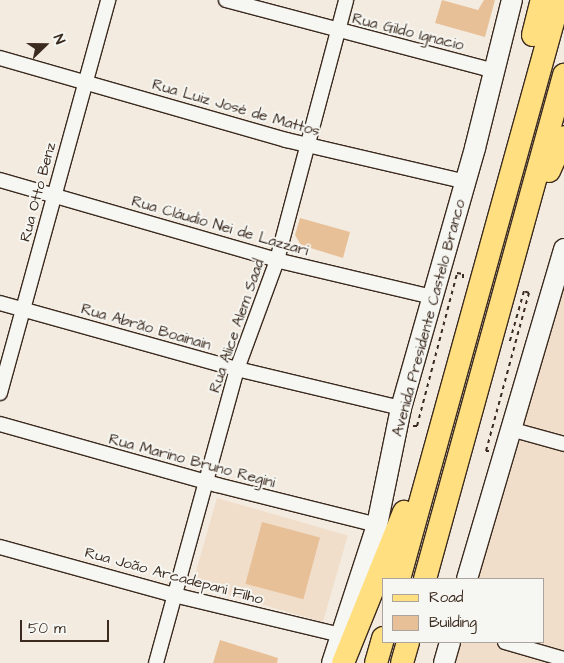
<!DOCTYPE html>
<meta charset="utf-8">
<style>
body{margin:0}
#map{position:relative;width:564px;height:663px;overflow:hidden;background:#f3ebe0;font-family:"Architects Daughter",sans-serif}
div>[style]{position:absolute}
.built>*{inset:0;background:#f0deca;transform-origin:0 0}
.building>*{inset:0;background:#e8c098;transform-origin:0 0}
.path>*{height:2px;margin-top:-1px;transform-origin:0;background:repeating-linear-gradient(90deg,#3b2a1e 0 4px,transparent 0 8px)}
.roads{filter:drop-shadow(1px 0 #3b2a1e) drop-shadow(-1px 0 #3b2a1e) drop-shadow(0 1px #3b2a1e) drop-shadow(0 -1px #3b2a1e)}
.minor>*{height:14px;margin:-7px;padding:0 7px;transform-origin:7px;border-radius:7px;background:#f6f6f2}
.secondary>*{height:20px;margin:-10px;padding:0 10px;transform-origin:10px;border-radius:10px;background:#f6f6f2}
.primary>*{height:22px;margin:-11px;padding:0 11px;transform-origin:11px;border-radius:11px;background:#ffdf80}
span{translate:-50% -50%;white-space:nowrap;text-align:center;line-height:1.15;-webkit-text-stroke:4px #f6f6f2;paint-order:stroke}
.street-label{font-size:15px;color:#3b2a1e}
.legend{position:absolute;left:382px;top:578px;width:162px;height:65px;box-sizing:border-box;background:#f6f6f2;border:1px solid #aba49d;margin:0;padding:6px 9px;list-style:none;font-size:15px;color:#3b2a1e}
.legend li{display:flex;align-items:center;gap:10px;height:25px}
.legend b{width:25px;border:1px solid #aba49d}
.north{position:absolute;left:20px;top:20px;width:50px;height:50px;-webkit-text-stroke:4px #f6f6f2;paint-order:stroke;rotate:68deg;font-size:14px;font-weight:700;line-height:20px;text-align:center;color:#3b2a1e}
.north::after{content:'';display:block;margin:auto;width:18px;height:22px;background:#3b2a1e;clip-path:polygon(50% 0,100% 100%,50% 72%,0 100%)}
.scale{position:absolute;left:20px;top:620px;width:89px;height:22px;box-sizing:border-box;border:2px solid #3b2a1e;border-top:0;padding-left:6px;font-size:15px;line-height:18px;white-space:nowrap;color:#3b2a1e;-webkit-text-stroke:4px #f6f6f2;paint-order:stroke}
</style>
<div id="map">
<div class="built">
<div style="clip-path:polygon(564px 249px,564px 663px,445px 663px,451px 642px,543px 642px,543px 579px,468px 579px)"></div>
<div style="left:217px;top:498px;width:136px;height:90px;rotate:16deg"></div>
</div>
<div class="building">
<div style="clip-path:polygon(442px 0,478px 10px,484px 0,495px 0,485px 37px,435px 23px)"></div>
<div style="clip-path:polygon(300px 218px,350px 232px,343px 258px,301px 245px,295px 235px)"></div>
<div style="left:262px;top:522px;width:60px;height:64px;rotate:15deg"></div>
<div style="clip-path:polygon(220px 640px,278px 658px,277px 663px,213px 663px)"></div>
</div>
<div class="path">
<div style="left:413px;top:426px;width:4px"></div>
<div style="left:417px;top:426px;width:158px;rotate:-75.3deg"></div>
<div style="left:457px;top:273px;width:6px;rotate:9deg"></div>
<div style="left:463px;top:274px;width:7px;rotate:90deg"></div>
<div style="left:489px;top:451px;width:3px;rotate:180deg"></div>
<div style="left:486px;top:451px;width:164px;rotate:-74.8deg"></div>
<div style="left:529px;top:293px;width:5px;rotate:-158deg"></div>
<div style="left:524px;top:291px;width:55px;rotate:105.8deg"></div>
</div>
<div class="roads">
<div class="minor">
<div style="left:226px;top:0;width:278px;rotate:14.8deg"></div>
<div style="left:0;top:58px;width:298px;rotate:16deg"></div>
<div style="left:286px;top:140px;width:185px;rotate:13.1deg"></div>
<div style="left:0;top:180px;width:291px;rotate:16.1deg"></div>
<div style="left:280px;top:261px;width:156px;rotate:13.3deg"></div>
<div style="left:0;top:303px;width:246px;rotate:15.6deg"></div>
<div style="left:237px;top:369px;width:169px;rotate:13.4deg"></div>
<div style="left:0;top:393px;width:408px;rotate:-74.6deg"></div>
<div style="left:0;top:424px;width:225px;rotate:15.7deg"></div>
<div style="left:217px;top:485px;width:165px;rotate:14deg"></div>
<div style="left:510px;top:429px;width:56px;rotate:15.5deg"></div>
<div style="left:0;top:547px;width:180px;rotate:15.4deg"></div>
<div style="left:174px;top:595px;width:171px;rotate:13.5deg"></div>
<div style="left:505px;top:642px;width:61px;rotate:16.1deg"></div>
<div style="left:156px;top:663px;width:305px;rotate:-74.6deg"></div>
<div style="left:237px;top:369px;width:116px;rotate:-69.8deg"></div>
<div style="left:277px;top:260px;width:269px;rotate:-75.1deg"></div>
</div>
<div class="secondary">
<div style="left:467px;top:579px;width:344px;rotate:-73.6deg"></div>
<div style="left:332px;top:663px;width:145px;rotate:-71.9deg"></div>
<div style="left:377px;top:525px;width:119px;rotate:-78.4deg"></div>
<div style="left:401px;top:408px;width:270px;rotate:-74.1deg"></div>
<div style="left:475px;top:148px;width:153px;rotate:-76deg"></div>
<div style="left:444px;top:663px;width:22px;rotate:-74deg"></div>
</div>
<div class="primary">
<div style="left:533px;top:35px;width:36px;rotate:-76deg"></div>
<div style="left:549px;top:171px;width:37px;rotate:-66deg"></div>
<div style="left:399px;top:579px;width:601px;rotate:-74.55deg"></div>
<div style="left:425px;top:579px;width:523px;rotate:-74.58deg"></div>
<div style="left:343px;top:663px;width:163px;rotate:-68deg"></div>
<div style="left:376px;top:663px;width:26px;rotate:-74deg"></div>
<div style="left:402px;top:663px;width:22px;rotate:-74deg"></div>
</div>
</div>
<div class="street-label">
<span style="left:408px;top:32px;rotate:14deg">Rua Gildo Ignacio</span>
<span style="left:236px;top:108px;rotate:16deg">Rua Luiz José de Mattos</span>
<span style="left:38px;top:192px;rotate:-75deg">Rua Otto Benz</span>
<span style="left:220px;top:226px;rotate:16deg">Rua Cláudio Nei de Lazzari</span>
<span style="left:429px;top:318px;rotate:-75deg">Avenida Presidente Castelo Branco</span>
<span style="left:237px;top:326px;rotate:-71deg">Rua Alice Alem Saad</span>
<span style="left:146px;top:327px;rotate:16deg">Rua Abrão Boainain</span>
<span style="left:192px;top:461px;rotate:15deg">Rua Marino Bruno Regini</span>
<span style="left:174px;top:576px;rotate:15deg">Rua João Arcadepani Filho</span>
</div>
<ul class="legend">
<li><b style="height:6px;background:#ffdf80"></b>Road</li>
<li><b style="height:14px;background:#e8c098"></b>Building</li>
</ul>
<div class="north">N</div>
<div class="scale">50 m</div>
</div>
